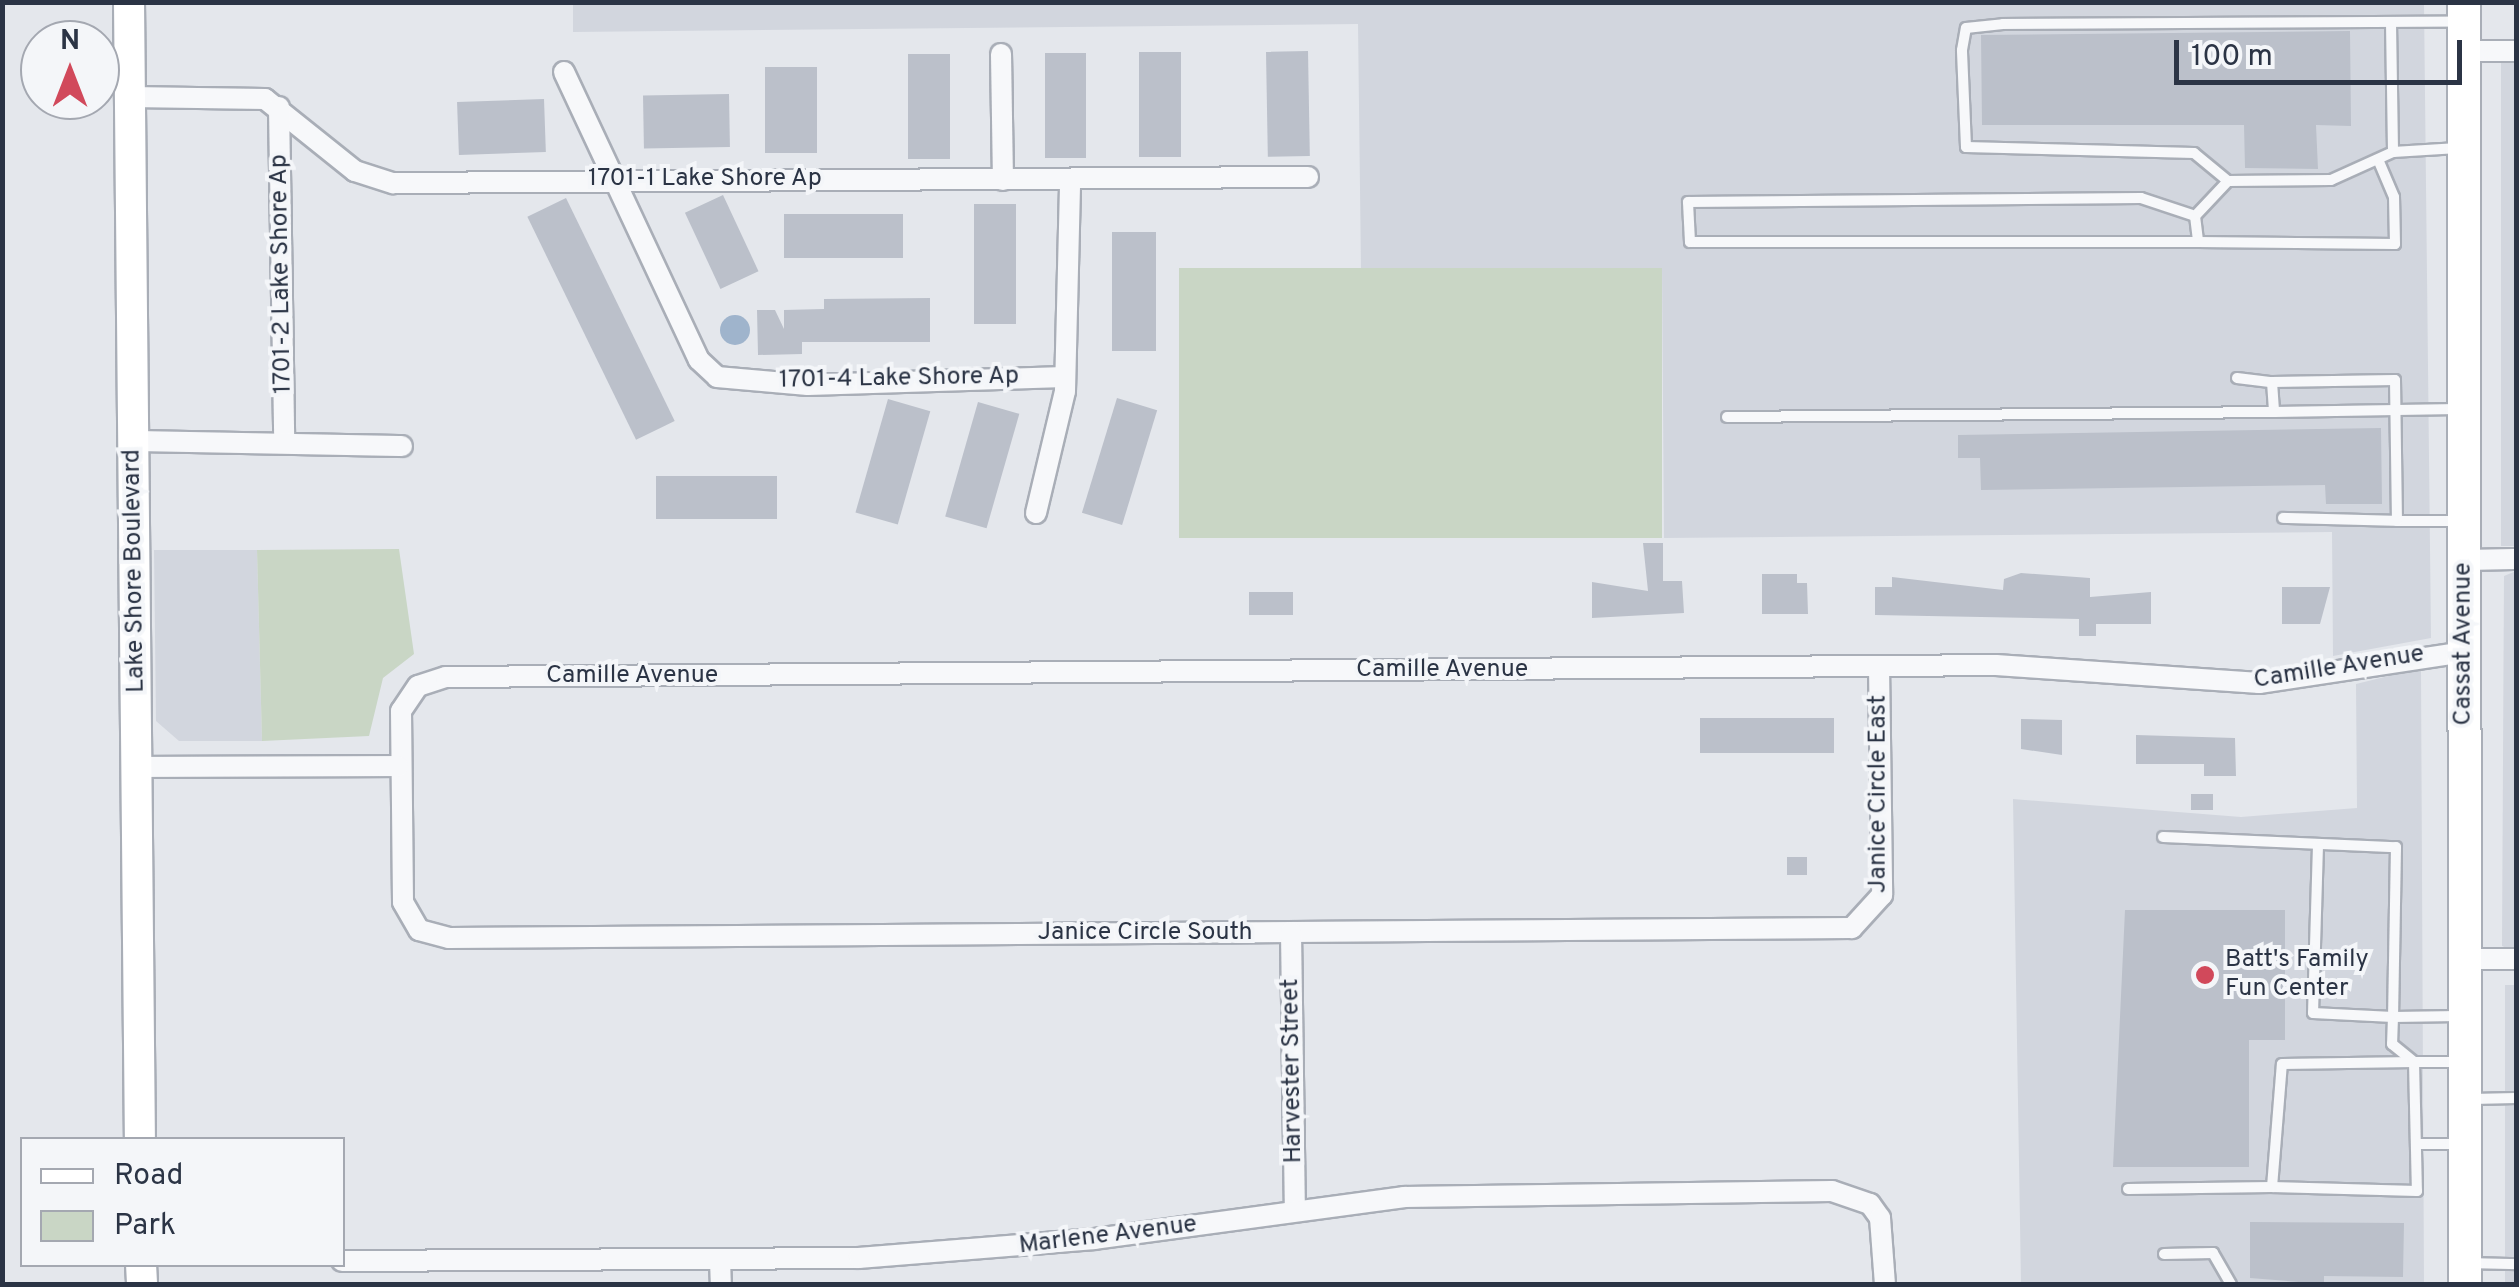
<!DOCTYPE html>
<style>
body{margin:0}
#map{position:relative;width:2519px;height:1287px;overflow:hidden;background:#e4e7ec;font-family:Overpass,sans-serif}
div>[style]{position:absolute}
.built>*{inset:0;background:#d2d6de;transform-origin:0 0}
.green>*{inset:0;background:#c9d6c5;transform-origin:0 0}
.water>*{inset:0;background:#9fb4cc}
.round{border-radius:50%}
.building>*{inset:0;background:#bbc0ca;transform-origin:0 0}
.roads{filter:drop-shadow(2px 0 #a9aeb7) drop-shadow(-2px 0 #a9aeb7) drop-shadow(0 2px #a9aeb7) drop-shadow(0 -2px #a9aeb7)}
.lane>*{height:10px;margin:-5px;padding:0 5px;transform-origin:5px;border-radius:5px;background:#f7f8fa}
.street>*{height:20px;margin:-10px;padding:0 10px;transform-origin:10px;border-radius:10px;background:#f7f8fa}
.secondary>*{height:30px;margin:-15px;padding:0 15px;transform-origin:15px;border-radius:15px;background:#fff}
.primary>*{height:32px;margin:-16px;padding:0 16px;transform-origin:16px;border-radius:16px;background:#fff}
.dots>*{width:28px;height:28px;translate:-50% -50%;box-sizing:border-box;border:5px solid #f4f6f9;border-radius:50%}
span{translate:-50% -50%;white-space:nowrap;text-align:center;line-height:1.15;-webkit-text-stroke:8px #f4f6f9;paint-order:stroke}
.street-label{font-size:25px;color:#2b3445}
.poi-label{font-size:25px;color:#2b3445}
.left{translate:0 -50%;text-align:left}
.frame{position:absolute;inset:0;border:5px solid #2b3445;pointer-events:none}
.legend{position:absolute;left:20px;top:1137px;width:325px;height:130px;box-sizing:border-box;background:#f4f6f9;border:2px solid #a4a8b1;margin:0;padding:12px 18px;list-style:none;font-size:30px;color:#2b3445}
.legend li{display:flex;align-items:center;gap:20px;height:50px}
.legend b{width:50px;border:2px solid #a4a8b1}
.north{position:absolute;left:20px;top:20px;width:100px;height:100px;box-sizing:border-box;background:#f4f6f9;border:2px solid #a4a8b1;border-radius:50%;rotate:0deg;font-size:28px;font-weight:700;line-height:40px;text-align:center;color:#2b3445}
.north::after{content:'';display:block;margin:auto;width:35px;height:45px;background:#d1495b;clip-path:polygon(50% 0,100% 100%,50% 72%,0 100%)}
.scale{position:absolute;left:2174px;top:40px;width:288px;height:45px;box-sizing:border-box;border:5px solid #2b3445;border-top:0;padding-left:12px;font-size:30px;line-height:35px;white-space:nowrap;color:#2b3445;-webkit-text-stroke:8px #f4f6f9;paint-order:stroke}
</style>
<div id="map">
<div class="built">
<div style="clip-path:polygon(573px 3px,2424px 3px,2431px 638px,2333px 656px,2332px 532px,1664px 538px,1662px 268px,1361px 271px,1358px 24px,573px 32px)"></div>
<div style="left:2516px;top:63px;width:483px;height:15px;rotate:90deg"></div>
<div style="clip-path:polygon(154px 550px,257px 550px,262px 741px,179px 741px,156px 721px)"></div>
<div style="clip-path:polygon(2516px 571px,2516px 949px,2509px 949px,2502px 946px,2504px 576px)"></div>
<div style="clip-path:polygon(2421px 668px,2424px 1284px,2021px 1284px,2013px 799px,2241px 817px,2357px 808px,2356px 684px)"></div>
<div style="left:2516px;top:985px;width:299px;height:11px;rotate:90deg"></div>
</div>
<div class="green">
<div style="left:1662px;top:268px;width:270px;height:483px;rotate:90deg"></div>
<div style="clip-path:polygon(399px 549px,414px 654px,383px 678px,369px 736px,262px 741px,257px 550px)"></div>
</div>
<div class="water">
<div class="round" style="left:720px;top:315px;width:30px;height:30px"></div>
</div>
<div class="building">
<div style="clip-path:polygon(2350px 31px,2351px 126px,2316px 125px,2318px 169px,2245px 168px,2244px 125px,1982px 125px,1981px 35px)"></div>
<div style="left:1308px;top:51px;width:105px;height:42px;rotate:89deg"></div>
<div style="left:1181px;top:52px;width:105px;height:42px;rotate:90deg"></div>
<div style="left:1045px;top:53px;width:41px;height:105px"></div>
<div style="left:908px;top:54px;width:42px;height:105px"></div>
<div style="left:765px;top:67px;width:52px;height:86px"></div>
<div style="left:729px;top:94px;width:53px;height:86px;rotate:89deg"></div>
<div style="left:544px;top:99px;width:53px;height:87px;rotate:88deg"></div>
<div style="left:723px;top:195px;width:84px;height:42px;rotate:65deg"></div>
<div style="left:566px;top:198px;width:248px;height:43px;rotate:64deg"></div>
<div style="left:974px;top:204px;width:42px;height:120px"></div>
<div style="left:784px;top:214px;width:119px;height:44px"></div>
<div style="left:1112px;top:232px;width:44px;height:119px"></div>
<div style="clip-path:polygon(930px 298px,930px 342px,802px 342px,802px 354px,758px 355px,757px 310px,775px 310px,784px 329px,784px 310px,824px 309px,824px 299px)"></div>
<div style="left:1117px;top:398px;width:42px;height:120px;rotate:17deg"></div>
<div style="left:888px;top:399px;width:44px;height:118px;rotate:16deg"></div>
<div style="left:978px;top:402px;width:43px;height:119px;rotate:16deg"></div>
<div style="clip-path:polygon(2381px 428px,2382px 504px,2326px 504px,2325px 485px,1981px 490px,1980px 458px,1958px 458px,1958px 435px)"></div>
<div style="left:777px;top:476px;width:43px;height:121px;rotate:90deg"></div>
<div style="clip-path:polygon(1643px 543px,1663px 543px,1663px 581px,1682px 581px,1684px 613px,1592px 618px,1592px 582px,1648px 591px)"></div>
<div style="clip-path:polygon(2021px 573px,2090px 578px,2090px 597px,2151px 592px,2151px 624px,2096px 624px,2096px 636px,2079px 636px,2079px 619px,1875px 615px,1875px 587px,1892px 587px,1892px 577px,2003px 590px,2004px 579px)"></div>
<div style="clip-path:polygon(1762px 574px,1797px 574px,1797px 583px,1807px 583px,1808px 614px,1762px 614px)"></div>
<div style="clip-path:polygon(2282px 587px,2330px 587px,2320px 624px,2282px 624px)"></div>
<div style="left:1293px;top:592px;width:23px;height:44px;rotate:90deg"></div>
<div style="left:1834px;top:718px;width:35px;height:134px;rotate:90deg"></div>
<div style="clip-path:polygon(2021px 719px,2062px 720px,2062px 755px,2021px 749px)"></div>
<div style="clip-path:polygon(2136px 735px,2235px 738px,2236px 776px,2204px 776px,2204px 764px,2136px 764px)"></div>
<div style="left:2191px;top:794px;width:22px;height:16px"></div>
<div style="left:1787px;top:857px;width:20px;height:18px"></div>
<div style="clip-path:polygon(2125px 910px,2285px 910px,2285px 1040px,2249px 1040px,2249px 1167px,2113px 1167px)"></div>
<div style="clip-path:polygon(2250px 1222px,2404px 1223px,2403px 1277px,2324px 1276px,2324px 1284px,2250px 1278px)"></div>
</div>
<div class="roads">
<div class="lane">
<div style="left:2391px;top:23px;width:129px;rotate:89.1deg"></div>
<div style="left:2458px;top:148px;width:65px;rotate:176.5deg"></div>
<div style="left:2393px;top:152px;width:68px;rotate:155.7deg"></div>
<div style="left:2331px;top:180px;width:103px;rotate:179.4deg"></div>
<div style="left:2228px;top:181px;width:44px;rotate:-140.5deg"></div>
<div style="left:2194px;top:153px;width:228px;rotate:-178.5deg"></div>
<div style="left:1966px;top:147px;width:97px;rotate:-92.4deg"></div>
<div style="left:1962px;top:50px;width:22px;rotate:-80deg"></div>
<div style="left:1966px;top:28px;width:37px;rotate:-6deg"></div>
<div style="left:2003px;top:24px;width:458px;rotate:-0.3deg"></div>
<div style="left:2195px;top:216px;width:26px;rotate:83deg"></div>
<div style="left:2198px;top:242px;width:197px;rotate:0.6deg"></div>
<div style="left:2395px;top:244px;width:47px;rotate:-91.2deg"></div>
<div style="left:2394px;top:197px;width:39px;rotate:-113deg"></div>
<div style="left:2198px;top:242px;width:508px;rotate:180deg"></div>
<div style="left:1690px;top:242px;width:40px;rotate:-92.9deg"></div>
<div style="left:1688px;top:202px;width:453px;rotate:-0.5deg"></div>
<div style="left:2141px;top:198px;width:57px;rotate:18.4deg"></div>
<div style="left:2195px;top:216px;width:48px;rotate:-46.7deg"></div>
<div style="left:2237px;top:378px;width:35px;rotate:7deg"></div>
<div style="left:2272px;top:382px;width:30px;rotate:86deg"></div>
<div style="left:2274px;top:412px;width:184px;rotate:-0.9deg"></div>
<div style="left:2272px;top:382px;width:123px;rotate:-0.9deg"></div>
<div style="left:2395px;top:380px;width:141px;rotate:89.2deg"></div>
<div style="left:2397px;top:521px;width:61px"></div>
<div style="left:1727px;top:417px;width:547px;rotate:-0.52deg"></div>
<div style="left:2283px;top:518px;width:114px;rotate:1.5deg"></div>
<div style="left:2163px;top:837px;width:233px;rotate:2.5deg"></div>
<div style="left:2396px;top:847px;width:170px;rotate:91deg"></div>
<div style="left:2393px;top:1017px;width:65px;rotate:-0.9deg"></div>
<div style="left:2318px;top:845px;width:168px;rotate:91.7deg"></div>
<div style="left:2313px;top:1013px;width:80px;rotate:2.9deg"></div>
<div style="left:2393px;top:1017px;width:27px;rotate:92deg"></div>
<div style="left:2392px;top:1044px;width:28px;rotate:39deg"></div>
<div style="left:2414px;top:1062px;width:129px;rotate:88.7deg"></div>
<div style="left:2417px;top:1191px;width:145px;rotate:-178.4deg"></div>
<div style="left:2272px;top:1187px;width:123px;rotate:-85.4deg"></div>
<div style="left:2282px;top:1064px;width:132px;rotate:-0.9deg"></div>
<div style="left:2414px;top:1062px;width:46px"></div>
<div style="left:2472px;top:1099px;width:44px;rotate:-1.3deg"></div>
<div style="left:2417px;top:1144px;width:43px"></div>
<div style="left:2128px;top:1189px;width:144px;rotate:-0.8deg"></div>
<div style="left:2164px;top:1254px;width:49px;rotate:-1.2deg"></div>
<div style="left:2213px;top:1253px;width:36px;rotate:60deg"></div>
<div style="left:2471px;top:1263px;width:45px;rotate:1.3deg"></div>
</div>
<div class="street">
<div style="left:2464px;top:51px;width:52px"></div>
<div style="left:1001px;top:54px;width:126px;rotate:89.1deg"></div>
<div style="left:564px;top:72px;width:318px;rotate:64.9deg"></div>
<div style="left:699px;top:360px;width:25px;rotate:43deg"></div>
<div style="left:717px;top:377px;width:91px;rotate:5deg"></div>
<div style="left:808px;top:385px;width:257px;rotate:-1.8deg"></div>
<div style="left:130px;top:97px;width:135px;rotate:0.8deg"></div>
<div style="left:265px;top:99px;width:115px;rotate:38.7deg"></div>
<div style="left:355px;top:171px;width:40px;rotate:18deg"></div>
<div style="left:393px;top:183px;width:915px;rotate:-0.38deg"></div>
<div style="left:279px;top:107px;width:335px;rotate:89.1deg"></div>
<div style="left:134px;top:441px;width:268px;rotate:1.1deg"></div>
<div style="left:1036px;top:513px;width:125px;rotate:-76.6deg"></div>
<div style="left:1065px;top:391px;width:212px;rotate:-88.6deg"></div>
<div style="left:2464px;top:560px;width:52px;rotate:-1.1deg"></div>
<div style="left:1879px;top:666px;width:229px;rotate:89.2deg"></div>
<div style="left:1882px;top:895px;width:45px;rotate:132.3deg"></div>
<div style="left:1852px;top:928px;width:1403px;rotate:179.59deg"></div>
<div style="left:449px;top:938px;width:31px;rotate:-165deg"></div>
<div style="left:419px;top:930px;width:32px;rotate:-120deg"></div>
<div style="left:403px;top:902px;width:191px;rotate:-90.6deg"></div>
<div style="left:401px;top:711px;width:30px;rotate:-56deg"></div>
<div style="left:418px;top:686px;width:29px;rotate:-18deg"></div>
<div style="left:446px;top:677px;width:1550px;rotate:-0.44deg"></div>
<div style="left:1996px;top:665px;width:264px;rotate:3.9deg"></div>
<div style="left:2259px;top:683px;width:207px;rotate:-8.6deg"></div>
<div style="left:137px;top:767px;width:261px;rotate:-0.2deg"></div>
<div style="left:1291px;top:932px;width:278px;rotate:89.2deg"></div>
<div style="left:2464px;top:959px;width:52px"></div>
<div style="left:720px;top:1260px;width:24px;rotate:88deg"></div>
<div style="left:342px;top:1261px;width:517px;rotate:-0.33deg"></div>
<div style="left:859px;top:1258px;width:236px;rotate:-4.6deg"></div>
<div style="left:1094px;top:1239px;width:313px;rotate:-7.7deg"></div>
<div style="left:1404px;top:1197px;width:428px;rotate:-0.8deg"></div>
<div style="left:1832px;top:1191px;width:40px;rotate:18.9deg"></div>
<div style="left:1870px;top:1204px;width:17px;rotate:54deg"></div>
<div style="left:1880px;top:1218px;width:66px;rotate:85.7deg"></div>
</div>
<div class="secondary">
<div style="left:129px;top:2px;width:1138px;rotate:89.45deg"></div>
<div style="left:141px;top:1264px;width:20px;rotate:87deg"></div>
</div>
<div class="primary">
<div style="left:2464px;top:2px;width:1282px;rotate:89.96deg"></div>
</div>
</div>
<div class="dots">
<div style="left:2205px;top:975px;background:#d1495b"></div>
</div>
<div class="street-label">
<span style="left:705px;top:179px">1701-1 Lake Shore Ap</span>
<span style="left:282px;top:274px;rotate:-91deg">1701-2 Lake Shore Ap</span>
<span style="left:899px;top:379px;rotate:-1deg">1701-4 Lake Shore Ap</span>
<span style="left:135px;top:571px;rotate:-91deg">Lake Shore Boulevard</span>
<span style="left:2464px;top:644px;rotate:-90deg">Cassat Avenue</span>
<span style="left:2339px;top:668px;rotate:-9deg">Camille Avenue</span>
<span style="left:1442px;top:670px">Camille Avenue</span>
<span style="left:632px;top:676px">Camille Avenue</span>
<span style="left:1879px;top:794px;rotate:-90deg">Janice Circle East</span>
<span style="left:1145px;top:933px">Janice Circle South</span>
<span style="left:1293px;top:1071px;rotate:-91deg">Harvester Street</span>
<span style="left:1108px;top:1236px;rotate:-7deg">Marlene Avenue</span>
</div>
<div class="poi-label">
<span class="left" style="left:2225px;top:975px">Batt's Family<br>Fun Center</span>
</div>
<div class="frame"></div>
<ul class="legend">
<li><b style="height:12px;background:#fff"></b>Road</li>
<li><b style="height:28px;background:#c9d6c5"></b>Park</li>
</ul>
<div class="north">N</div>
<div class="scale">100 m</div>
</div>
